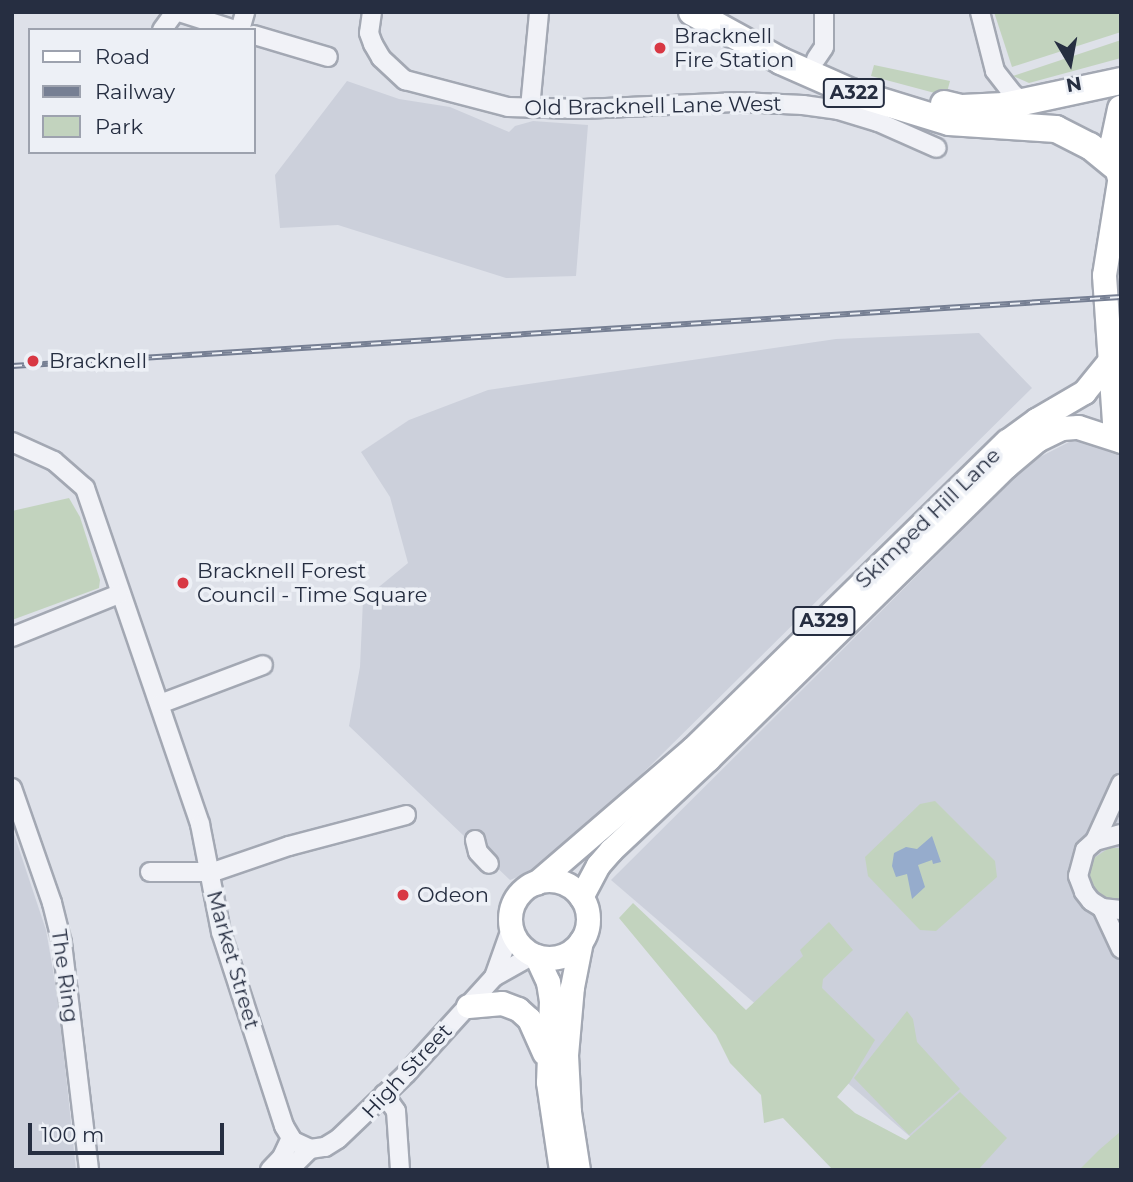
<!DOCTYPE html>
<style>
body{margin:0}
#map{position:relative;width:1133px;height:1182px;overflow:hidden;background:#dee1e9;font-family:Montserrat,sans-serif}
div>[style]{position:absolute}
.built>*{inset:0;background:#ccd0db}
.green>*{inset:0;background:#c2d3be}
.water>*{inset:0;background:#96accc}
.roads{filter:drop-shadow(2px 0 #a3a8b3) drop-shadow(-2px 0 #a3a8b3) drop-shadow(0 2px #a3a8b3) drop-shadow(0 -2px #a3a8b3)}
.minor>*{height:18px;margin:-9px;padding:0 9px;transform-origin:9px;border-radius:9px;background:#f1f2f7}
.major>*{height:23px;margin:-11.5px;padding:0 11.5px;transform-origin:11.5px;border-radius:11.5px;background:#fff}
.major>.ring{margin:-11.5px;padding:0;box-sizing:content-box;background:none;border:23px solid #fff;border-radius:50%}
.highway>*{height:26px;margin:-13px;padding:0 13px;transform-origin:13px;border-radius:13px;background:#fff}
.rail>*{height:6px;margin-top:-3px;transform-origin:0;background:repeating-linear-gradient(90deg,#edf0f6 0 10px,#767f93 0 20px);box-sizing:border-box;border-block:2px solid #767f93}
.dots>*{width:19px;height:19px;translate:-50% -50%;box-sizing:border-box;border:4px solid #edf0f6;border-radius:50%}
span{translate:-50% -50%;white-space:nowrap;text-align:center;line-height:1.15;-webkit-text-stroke:7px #edf0f6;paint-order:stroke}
.shield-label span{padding:2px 5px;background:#edf0f6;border:2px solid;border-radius:5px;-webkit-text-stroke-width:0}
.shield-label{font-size:19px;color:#262e41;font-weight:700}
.poi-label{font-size:21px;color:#262e41}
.left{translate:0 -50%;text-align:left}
.street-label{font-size:21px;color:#262e41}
.frame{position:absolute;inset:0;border:14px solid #262e41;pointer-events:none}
.legend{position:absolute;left:28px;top:28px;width:228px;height:126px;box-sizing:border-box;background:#edf0f6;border:2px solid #9da2ae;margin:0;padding:9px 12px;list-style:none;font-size:21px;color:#262e41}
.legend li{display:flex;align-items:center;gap:14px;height:35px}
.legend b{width:35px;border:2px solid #9da2ae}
.north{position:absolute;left:1035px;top:28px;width:70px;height:70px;-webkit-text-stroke:5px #edf0f6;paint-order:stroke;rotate:170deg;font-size:19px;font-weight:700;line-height:28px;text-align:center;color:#262e41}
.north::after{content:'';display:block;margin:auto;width:24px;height:32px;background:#262e41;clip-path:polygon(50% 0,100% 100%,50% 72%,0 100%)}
.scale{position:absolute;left:28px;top:1123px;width:196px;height:32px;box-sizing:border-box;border:4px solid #262e41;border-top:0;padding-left:9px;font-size:21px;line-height:24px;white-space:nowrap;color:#262e41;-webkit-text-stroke:5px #edf0f6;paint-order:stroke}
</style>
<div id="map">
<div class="built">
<div style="clip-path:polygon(347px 81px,399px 99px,450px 107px,509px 132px,515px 126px,533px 121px,588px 125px,576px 276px,506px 278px,338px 225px,280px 228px,275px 175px)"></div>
<div style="clip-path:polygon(979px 333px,1032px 388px,551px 864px,510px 880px,349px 726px,360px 667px,363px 600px,408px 563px,390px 497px,361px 452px,409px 420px,488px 390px,836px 339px)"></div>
<div style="clip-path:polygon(1118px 417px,1121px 418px,1121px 1160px,1101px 1170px,949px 1170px,611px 880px,1032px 461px)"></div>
<div style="clip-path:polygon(12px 828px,46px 930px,58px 999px,76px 1170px,12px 1170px)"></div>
</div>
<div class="green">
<div style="clip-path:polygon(994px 12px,1121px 12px,1121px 32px,1012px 67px)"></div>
<div style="clip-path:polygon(1121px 40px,1121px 58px,1029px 83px,1013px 76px)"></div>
<div style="clip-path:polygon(874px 65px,950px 81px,946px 96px,871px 76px)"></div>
<div style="clip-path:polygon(69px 498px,80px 517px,100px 580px,99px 588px,12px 620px,12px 511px)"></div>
<div style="clip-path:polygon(935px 801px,995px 861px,997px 877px,936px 931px,920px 930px,868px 876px,865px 857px,920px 804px)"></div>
<div style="clip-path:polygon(1109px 848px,1121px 848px,1121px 899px,1118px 900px,1110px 899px,1095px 891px,1089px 875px,1094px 858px)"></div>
<div style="clip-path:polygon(633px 903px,746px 1010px,803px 956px,800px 950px,829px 922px,853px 950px,823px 979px,822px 988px,875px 1040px,850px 1082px,837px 1097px,855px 1113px,906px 1140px,960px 1092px,1007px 1138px,978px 1170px,833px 1170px,783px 1118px,764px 1123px,761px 1095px,730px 1063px,716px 1035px,619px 918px)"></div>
<div style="clip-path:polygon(907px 1011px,913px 1019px,917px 1042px,960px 1089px,909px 1135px,854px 1078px)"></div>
<div style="clip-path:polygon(1120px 1132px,1119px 1170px,1079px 1170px,1099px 1150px)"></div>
</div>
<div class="water">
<div style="clip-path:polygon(932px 836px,941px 862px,933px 864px,932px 860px,918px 865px,925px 887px,912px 899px,907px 874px,896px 877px,892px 866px,894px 853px,906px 847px,917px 849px)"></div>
</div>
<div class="roads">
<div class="minor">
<div style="left:179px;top:12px;width:59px;rotate:17.8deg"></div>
<div style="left:372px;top:12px;width:21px;rotate:98deg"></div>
<div style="left:369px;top:33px;width:12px;rotate:70deg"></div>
<div style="left:373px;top:44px;width:16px;rotate:60deg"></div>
<div style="left:381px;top:58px;width:33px;rotate:43deg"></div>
<div style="left:405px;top:80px;width:106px;rotate:14.7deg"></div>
<div style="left:508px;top:107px;width:75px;rotate:1.5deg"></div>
<div style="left:583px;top:109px;width:157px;rotate:-2.6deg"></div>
<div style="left:740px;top:102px;width:63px;rotate:2.7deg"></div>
<div style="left:803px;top:105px;width:35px;rotate:8deg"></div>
<div style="left:838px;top:110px;width:42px;rotate:16.7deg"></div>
<div style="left:878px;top:122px;width:64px;rotate:23.8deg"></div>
<div style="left:980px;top:12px;width:61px;rotate:75.7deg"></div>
<div style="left:995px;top:71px;width:29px;rotate:52deg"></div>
<div style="left:1013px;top:94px;width:15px;rotate:37deg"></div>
<div style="left:162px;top:30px;width:22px;rotate:-54deg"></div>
<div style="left:240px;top:30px;width:19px;rotate:-74deg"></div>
<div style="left:254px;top:35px;width:77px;rotate:16.6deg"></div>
<div style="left:816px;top:59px;width:14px;rotate:-56deg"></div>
<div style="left:824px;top:47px;width:35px;rotate:-90deg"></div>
<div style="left:530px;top:108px;width:96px;rotate:-84.6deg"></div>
<div style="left:12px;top:442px;width:46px;rotate:24.3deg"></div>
<div style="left:54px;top:461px;width:41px;rotate:41.1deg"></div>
<div style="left:85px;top:488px;width:355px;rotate:71.1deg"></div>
<div style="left:200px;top:824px;width:110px;rotate:79deg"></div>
<div style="left:221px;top:932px;width:204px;rotate:72deg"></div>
<div style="left:284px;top:1126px;width:17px;rotate:59deg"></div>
<div style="left:293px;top:1141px;width:19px;rotate:25deg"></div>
<div style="left:310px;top:1149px;width:15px;rotate:-8deg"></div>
<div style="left:325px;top:1147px;width:15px;rotate:-32deg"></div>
<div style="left:338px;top:1139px;width:94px;rotate:-43.7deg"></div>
<div style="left:406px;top:1074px;width:131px;rotate:-47.8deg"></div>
<div style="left:494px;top:977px;width:45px;rotate:-29.4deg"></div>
<div style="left:12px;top:637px;width:115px;rotate:-21.9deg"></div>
<div style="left:160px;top:704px;width:110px;rotate:-20.7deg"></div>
<div style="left:12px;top:788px;width:122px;rotate:70.8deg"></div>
<div style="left:52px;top:903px;width:41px;rotate:76deg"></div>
<div style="left:62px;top:943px;width:229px;rotate:83.2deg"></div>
<div style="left:1121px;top:834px;width:27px;rotate:165deg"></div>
<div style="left:1095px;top:841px;width:13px;rotate:138deg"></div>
<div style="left:1085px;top:850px;width:27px;rotate:105deg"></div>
<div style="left:1078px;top:876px;width:17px;rotate:69deg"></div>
<div style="left:1084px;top:892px;width:11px;rotate:52deg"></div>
<div style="left:1091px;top:901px;width:13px;rotate:32deg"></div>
<div style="left:1102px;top:908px;width:19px;rotate:6deg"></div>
<div style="left:475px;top:840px;width:12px;rotate:76deg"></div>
<div style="left:478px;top:852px;width:16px;rotate:47deg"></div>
<div style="left:1095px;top:841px;width:63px;rotate:-65.5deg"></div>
<div style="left:216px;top:871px;width:77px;rotate:-18.9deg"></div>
<div style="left:289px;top:846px;width:121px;rotate:-14.8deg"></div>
<div style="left:150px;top:872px;width:52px"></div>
<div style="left:1102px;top:908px;width:45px;rotate:65.1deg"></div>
<div style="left:494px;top:977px;width:51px;rotate:-70.5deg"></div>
<div style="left:384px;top:1094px;width:21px;rotate:55deg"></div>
<div style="left:396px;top:1111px;width:59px;rotate:86.1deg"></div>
<div style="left:270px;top:1170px;width:18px;rotate:-47deg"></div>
<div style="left:282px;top:1157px;width:21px;rotate:-65deg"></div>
<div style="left:289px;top:1170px;width:30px;rotate:-45deg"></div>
</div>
<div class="major">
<div style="left:1120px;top:175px;width:101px;rotate:99.1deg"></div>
<div style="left:1104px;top:275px;width:148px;rotate:86.1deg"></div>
<div style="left:1114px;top:423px;width:19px;rotate:69deg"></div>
<div class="ring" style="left:510px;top:880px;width:55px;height:55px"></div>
<div style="left:536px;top:883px;width:207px;rotate:-40.7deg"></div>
<div style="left:693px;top:748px;width:439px;rotate:-44.4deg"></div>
<div style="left:1007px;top:441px;width:36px;rotate:-36deg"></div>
<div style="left:1036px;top:420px;width:56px;rotate:-30.3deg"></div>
<div style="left:1084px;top:392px;width:40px;rotate:-51deg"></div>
<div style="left:581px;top:897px;width:36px;rotate:-62deg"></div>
<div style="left:598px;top:865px;width:20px;rotate:-49deg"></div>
<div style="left:611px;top:850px;width:133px;rotate:-43.2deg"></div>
<div style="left:708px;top:759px;width:417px;rotate:-44.5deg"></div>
<div style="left:1005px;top:467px;width:42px;rotate:-40.2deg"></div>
<div style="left:1037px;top:440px;width:28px;rotate:-26deg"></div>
<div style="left:1062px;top:428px;width:16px;rotate:-4deg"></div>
<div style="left:1078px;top:427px;width:45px;rotate:18deg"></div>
<div style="left:536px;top:956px;width:29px;rotate:65deg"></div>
<div style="left:548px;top:982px;width:19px;rotate:81deg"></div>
<div style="left:551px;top:1001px;width:81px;rotate:92.1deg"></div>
<div style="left:548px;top:1082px;width:89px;rotate:81.6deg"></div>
<div style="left:468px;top:1006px;width:34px;rotate:-5deg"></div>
<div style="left:502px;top:1003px;width:17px;rotate:21deg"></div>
<div style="left:518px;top:1009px;width:15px;rotate:42deg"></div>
<div style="left:529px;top:1019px;width:37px;rotate:66deg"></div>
<div style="left:578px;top:1170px;width:59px;rotate:-98.8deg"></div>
<div style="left:569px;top:1112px;width:57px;rotate:-93deg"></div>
<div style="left:566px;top:1055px;width:68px;rotate:-85deg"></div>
<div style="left:572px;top:987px;width:47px;rotate:-78.9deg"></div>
</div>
<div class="highway">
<div style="left:692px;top:12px;width:102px;rotate:28.8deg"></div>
<div style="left:781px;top:61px;width:77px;rotate:23.9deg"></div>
<div style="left:851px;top:92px;width:102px;rotate:17deg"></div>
<div style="left:949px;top:122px;width:107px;rotate:3.7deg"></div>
<div style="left:1056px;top:129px;width:38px;rotate:27deg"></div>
<div style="left:1090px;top:146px;width:35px;rotate:39deg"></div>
<div style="left:944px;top:104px;width:18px;rotate:13deg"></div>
<div style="left:962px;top:108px;width:42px;rotate:-2.7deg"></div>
<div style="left:1004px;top:106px;width:120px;rotate:-12.1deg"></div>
<div style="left:1120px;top:175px;width:34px;rotate:-100deg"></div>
<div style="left:1114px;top:142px;width:34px;rotate:-78deg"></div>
</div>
</div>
<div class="rail">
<div style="left:12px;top:366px;width:1111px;rotate:-3.56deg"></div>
</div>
<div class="dots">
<div style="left:660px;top:48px;background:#d83844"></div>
<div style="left:33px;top:361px;background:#d83844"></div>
<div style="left:183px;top:583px;background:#d83844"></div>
<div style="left:403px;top:895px;background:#d83844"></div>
</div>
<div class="shield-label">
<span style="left:854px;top:93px">A322</span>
<span style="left:824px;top:621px">A329</span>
</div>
<div class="poi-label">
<span class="left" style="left:674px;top:48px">Bracknell<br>Fire Station</span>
<span class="left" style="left:49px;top:361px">Bracknell</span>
<span class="left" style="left:197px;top:583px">Bracknell Forest<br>Council - Time Square</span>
<span class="left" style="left:417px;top:895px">Odeon</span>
</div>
<div class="street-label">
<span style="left:653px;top:106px;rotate:-1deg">Old Bracknell Lane West</span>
<span style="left:928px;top:518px;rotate:-44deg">Skimped Hill Lane</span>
<span style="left:233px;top:960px;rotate:74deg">Market Street</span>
<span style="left:65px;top:976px;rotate:82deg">The Ring</span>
<span style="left:407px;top:1071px;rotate:-47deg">High Street</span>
</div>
<div class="frame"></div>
<ul class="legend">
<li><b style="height:9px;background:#fff"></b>Road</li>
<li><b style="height:9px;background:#767f93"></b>Railway</li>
<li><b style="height:19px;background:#c2d3be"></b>Park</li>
</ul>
<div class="north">N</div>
<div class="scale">100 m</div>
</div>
